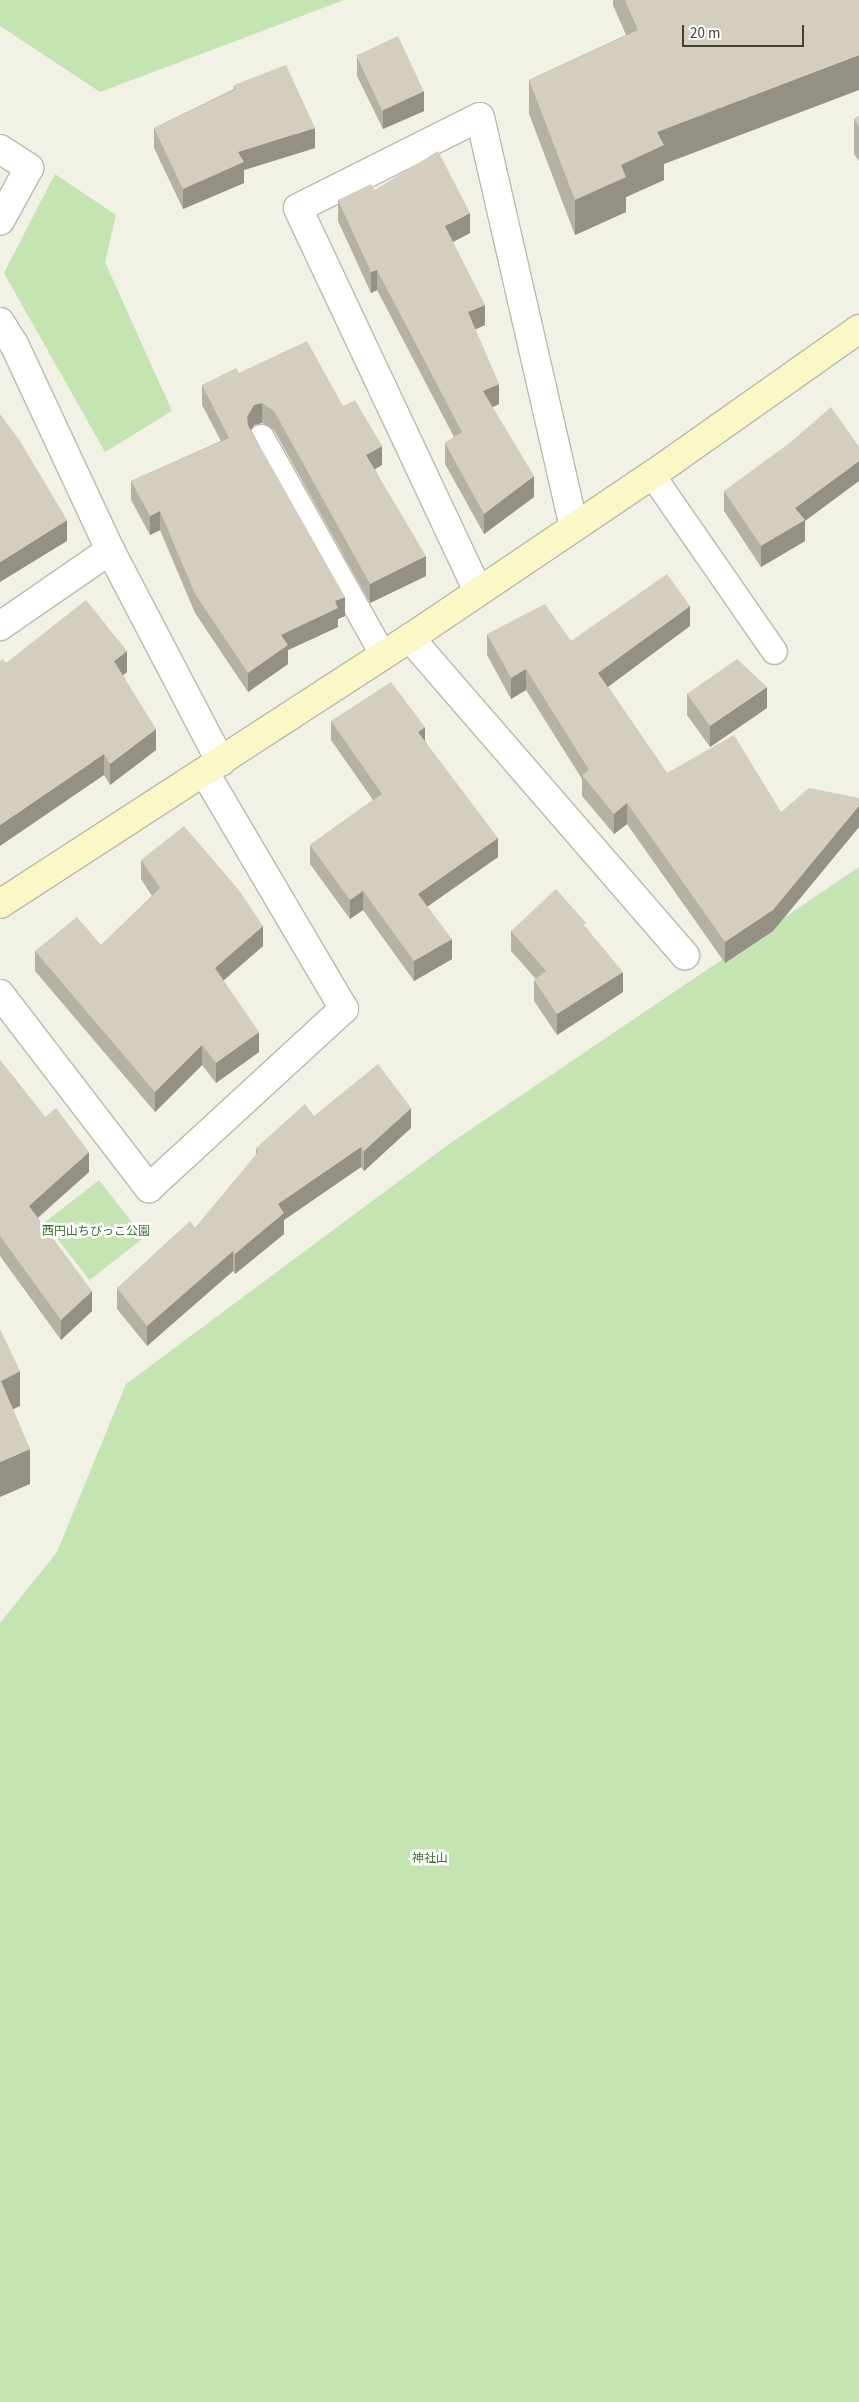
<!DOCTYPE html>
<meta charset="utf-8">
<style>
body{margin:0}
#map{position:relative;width:859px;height:2402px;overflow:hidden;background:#f2f1e6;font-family:"Source Sans 3","Noto Sans JP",sans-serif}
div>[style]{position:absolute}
.green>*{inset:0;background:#c4e4b1;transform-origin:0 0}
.roads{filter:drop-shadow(1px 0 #bdbaaa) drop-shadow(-1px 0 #bdbaaa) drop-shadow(0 1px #bdbaaa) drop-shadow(0 -1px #bdbaaa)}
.lane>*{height:25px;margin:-12.5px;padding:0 12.5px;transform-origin:12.5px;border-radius:12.5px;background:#fff}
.street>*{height:28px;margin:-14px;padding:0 14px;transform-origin:14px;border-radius:14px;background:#fff}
.secondary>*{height:28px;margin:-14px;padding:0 14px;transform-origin:14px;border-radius:14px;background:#fbf8c7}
.wall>*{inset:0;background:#b5b1a3}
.shaded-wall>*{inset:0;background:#949084}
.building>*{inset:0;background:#d3cebd;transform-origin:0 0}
span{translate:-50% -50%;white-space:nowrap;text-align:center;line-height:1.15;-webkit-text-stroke:5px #fff;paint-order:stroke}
.park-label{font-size:12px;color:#3a732d}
.scale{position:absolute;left:682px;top:25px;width:122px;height:22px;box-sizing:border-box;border:2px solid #454236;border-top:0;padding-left:6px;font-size:15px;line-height:18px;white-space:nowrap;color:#454236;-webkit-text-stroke:4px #fff;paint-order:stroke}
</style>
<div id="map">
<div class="green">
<div style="clip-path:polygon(0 0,344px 0,100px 92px,0 26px)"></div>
<div style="clip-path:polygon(55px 174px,116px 215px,105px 262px,172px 411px,105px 452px,4px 273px)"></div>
<div style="clip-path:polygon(859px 867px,859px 2402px,0 2402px,0 1623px,57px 1552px,126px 1384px,449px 1144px)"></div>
<div style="left:99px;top:1180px;width:73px;height:69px;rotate:52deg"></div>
</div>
<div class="roads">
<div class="lane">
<div style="left:261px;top:437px;width:250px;rotate:60.8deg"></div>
<div style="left:652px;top:475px;width:214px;rotate:55.3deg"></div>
</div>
<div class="street">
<div style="left:0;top:149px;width:35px;rotate:33deg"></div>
<div style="left:29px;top:168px;width:60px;rotate:118.7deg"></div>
<div style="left:0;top:322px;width:26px;rotate:58deg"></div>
<div style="left:14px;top:344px;width:227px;rotate:65deg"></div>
<div style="left:110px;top:550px;width:239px;rotate:62.4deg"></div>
<div style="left:478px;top:591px;width:423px;rotate:-115.2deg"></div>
<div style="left:298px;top:208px;width:203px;rotate:-26.6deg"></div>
<div style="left:480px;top:117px;width:421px;rotate:77.1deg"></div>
<div style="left:0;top:626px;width:134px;rotate:-34.6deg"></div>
<div style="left:410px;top:638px;width:420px;rotate:49.1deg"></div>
<div style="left:0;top:994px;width:245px;rotate:52.5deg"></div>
<div style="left:149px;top:1188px;width:265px;rotate:-42.6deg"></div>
<div style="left:344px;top:1009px;width:274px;rotate:-120.5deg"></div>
</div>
<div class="secondary">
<div style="left:0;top:904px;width:489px;rotate:-33deg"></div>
<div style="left:410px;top:638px;width:292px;rotate:-34deg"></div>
<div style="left:652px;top:475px;width:253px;rotate:-35.2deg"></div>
</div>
</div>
<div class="wall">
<div style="clip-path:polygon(613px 0,859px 0,664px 164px,664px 180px,626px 197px,626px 212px,575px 235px,529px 114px,529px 80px,626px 35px,613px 5px)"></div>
<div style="clip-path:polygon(357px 56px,424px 111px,383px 129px,357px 76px)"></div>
<div style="clip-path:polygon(234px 85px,315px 148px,244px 170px,244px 183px,183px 209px,154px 148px,154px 128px,234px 89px)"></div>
<div style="clip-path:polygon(859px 116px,859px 161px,854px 154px,854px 119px)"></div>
<div style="clip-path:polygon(375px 190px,470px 233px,453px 242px,485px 325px,475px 329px,499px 404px,492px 407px,534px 497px,484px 534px,445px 464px,445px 443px,454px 437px,377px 290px,371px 293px,338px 221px,338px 200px)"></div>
<div style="clip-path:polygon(239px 373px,343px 406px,382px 465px,375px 469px,426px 576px,370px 603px,274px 430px,262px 423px,254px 425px,251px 429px,345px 616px,338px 619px,338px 627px,288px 650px,288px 664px,248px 692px,195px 613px,160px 530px,150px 535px,131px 500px,131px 481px,221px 441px,202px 405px,202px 385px)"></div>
<div style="clip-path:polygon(724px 491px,805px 521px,805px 541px,761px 567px,724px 511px)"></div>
<div style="clip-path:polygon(690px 626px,608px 687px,667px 773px,781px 812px,859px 806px,859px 827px,773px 931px,725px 963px,627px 824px,614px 834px,582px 796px,582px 779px,526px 690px,511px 699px,487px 655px,487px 634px,571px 641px)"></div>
<div style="clip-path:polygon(6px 663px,127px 672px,123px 675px,156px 750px,110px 785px,104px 775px)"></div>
<div style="clip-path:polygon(687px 694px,767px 708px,710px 747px,687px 715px)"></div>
<div style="clip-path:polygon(331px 721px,425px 741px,498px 857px,427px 907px,452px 959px,414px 981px,363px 910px,350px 919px,310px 864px,310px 845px,373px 800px,331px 740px)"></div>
<div style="clip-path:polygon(141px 860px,263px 946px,223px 980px,259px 1052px,216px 1083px,202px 1065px,155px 1112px,35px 971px,35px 951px,101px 945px,152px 896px,141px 879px)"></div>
<div style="clip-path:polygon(586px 927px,623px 992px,557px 1035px,534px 1001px,534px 980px,536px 979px,511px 951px,511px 931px)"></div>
<div style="clip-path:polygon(0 1060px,45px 1117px,89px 1172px,38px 1218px,92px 1311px,61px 1340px,0 1256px)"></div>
<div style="clip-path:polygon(314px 1116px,411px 1128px,364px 1171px,361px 1167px,284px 1220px,284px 1234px,235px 1274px,233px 1271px,147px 1346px,117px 1309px,117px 1288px,195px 1228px,256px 1156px,256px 1148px)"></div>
</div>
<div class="shaded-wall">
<div style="clip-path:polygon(859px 55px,859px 90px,664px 164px,664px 180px,626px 197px,626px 212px,575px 235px,575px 200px,621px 165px,657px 132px)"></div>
<div style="clip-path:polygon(424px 91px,424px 111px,383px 129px,383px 109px)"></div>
<div style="clip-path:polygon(315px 128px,315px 148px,244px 170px,244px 183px,183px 209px,183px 189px,238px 152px)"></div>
<div style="clip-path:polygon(470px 213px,470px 233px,445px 246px,445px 226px)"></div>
<div style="clip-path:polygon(377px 270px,377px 290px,371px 293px,371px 272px)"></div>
<div style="clip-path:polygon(485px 305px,485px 325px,468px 333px,468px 312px)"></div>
<div style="clip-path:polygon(499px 384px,499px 404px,483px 412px,483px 391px)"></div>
<div style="clip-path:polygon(262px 403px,262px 423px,254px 425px,247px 436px,247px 417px,254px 405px)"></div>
<div style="clip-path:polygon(382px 446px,382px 465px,366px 474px,366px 455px)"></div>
<div style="clip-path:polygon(859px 461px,859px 481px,805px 521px,805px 541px,761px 567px,761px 546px,795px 508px)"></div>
<div style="clip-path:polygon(534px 476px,534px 497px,484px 534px,484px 514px)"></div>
<div style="clip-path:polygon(160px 511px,160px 530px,150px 535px,150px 516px)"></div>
<div style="clip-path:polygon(67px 520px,67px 541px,0 582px,0 562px)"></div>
<div style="clip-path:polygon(426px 556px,426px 576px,370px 603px,370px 584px)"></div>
<div style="clip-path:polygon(345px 597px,345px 616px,338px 619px,338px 627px,288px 650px,288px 664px,248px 692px,248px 673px,281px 635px,335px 601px)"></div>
<div style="clip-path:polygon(690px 606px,690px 626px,598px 694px,598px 673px)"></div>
<div style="clip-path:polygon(127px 651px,127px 672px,114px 682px,114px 661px)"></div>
<div style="clip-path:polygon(526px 669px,526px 690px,511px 699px,511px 678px)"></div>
<div style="clip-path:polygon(767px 687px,767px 708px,710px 747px,710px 726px)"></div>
<div style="clip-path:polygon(425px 727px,425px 746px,418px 732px)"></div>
<div style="clip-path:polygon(156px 729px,156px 750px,110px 785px,110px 764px)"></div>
<div style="clip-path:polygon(104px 754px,104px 775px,0 846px,0 825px)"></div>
<div style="clip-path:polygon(627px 803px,627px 824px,614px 834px,614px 814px)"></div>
<div style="clip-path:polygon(859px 806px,859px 827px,773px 931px,725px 963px,725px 942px)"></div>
<div style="clip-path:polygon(498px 838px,498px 857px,418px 913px,418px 894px)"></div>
<div style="clip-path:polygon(363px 891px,363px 910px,350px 919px,350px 900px)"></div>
<div style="clip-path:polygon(263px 926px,263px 946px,215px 988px,215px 968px)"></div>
<div style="clip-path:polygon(452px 939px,452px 959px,414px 981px,414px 961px)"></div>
<div style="clip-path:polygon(623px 972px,623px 992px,557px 1035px,557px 1014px)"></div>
<div style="clip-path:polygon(259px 1032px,259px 1052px,216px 1083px,216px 1063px)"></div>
<div style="clip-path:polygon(202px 1045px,202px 1065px,155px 1112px,155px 1092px)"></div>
<div style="clip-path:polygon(411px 1108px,411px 1128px,364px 1171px,364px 1151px)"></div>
<div style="clip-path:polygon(361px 1147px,361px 1167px,284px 1220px,284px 1234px,235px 1274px,235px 1254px,278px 1204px)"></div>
<div style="clip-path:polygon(89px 1152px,89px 1172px,29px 1225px,29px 1206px)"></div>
<div style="clip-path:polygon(233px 1251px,233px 1271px,147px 1346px,147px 1326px)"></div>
<div style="clip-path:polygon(92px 1291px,92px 1311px,61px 1340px,61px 1320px)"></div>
<div style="clip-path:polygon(20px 1371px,20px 1406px,1px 1415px,1px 1381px)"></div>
<div style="clip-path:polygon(30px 1449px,30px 1484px,0 1497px,0 1462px)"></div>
</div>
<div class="building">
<div style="clip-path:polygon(625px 0,859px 0,859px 55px,657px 132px,664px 145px,621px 165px,626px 177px,575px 200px,529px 80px,638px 30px)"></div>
<div style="left:398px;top:36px;width:61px;height:46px;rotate:65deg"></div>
<div style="clip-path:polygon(286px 65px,315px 128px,238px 152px,244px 162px,183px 189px,154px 128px,236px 89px,234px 85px)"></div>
<div style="clip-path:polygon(859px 116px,859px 127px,854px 119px)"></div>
<div style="clip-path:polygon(438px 151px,470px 213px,445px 226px,485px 305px,468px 312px,499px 384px,483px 391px,534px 476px,484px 514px,445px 443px,462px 432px,377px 270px,371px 272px,338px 200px,371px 184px,375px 190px)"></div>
<div style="clip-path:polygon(307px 341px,343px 406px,355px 400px,382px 446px,366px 455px,426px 556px,370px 584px,274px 411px,262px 403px,254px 405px,247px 417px,248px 425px,345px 597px,335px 601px,338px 608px,281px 635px,288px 645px,248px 673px,195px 594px,160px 511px,150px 516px,131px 481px,229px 438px,202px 385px,236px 368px,239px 373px)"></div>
<div style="clip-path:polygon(831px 407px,859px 447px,859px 461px,795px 508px,805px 520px,761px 546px,724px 491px,791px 442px)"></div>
<div style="clip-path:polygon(0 414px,20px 441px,67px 520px,0 562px)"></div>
<div style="clip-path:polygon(667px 574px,690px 606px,598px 673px,667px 773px,734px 735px,781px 812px,809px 788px,859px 798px,859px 806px,773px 910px,725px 942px,627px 803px,614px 814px,582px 775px,589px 770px,526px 669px,511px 678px,487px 634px,545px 604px,571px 641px)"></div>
<div style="clip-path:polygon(86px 600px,127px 651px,114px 661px,156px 729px,110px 764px,104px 754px,0 825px,0 661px,3px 659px,6px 663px)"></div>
<div style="clip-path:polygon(737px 659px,767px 687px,710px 726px,687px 694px)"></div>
<div style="clip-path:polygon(391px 682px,425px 727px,418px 732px,498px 838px,418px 894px,452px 939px,414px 961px,363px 891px,350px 900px,310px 845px,382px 794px,331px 721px)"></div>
<div style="clip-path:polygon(184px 826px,238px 889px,263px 926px,215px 968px,259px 1032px,216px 1063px,202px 1045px,155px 1092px,35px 951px,77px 917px,101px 945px,160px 888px,141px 860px)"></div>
<div style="clip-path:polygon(556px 889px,586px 923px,584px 925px,623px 972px,557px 1014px,534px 980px,546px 971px,511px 931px)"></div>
<div style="clip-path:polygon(0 1060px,45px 1117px,56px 1108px,89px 1152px,29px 1206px,92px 1291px,61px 1320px,0 1236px)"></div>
<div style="clip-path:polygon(378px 1064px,411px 1108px,364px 1151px,361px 1147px,278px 1204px,284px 1213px,235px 1254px,233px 1251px,147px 1326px,117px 1288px,190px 1221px,195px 1228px,258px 1152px,256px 1148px,305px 1104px,314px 1116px)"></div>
<div style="clip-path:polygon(0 1329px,20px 1371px,1px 1381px,30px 1449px,0 1462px)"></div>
</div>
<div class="park-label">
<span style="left:96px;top:1232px">西円山ちびっこ公園</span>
<span style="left:430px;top:1859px">神社山</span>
</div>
<div class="scale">20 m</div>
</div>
